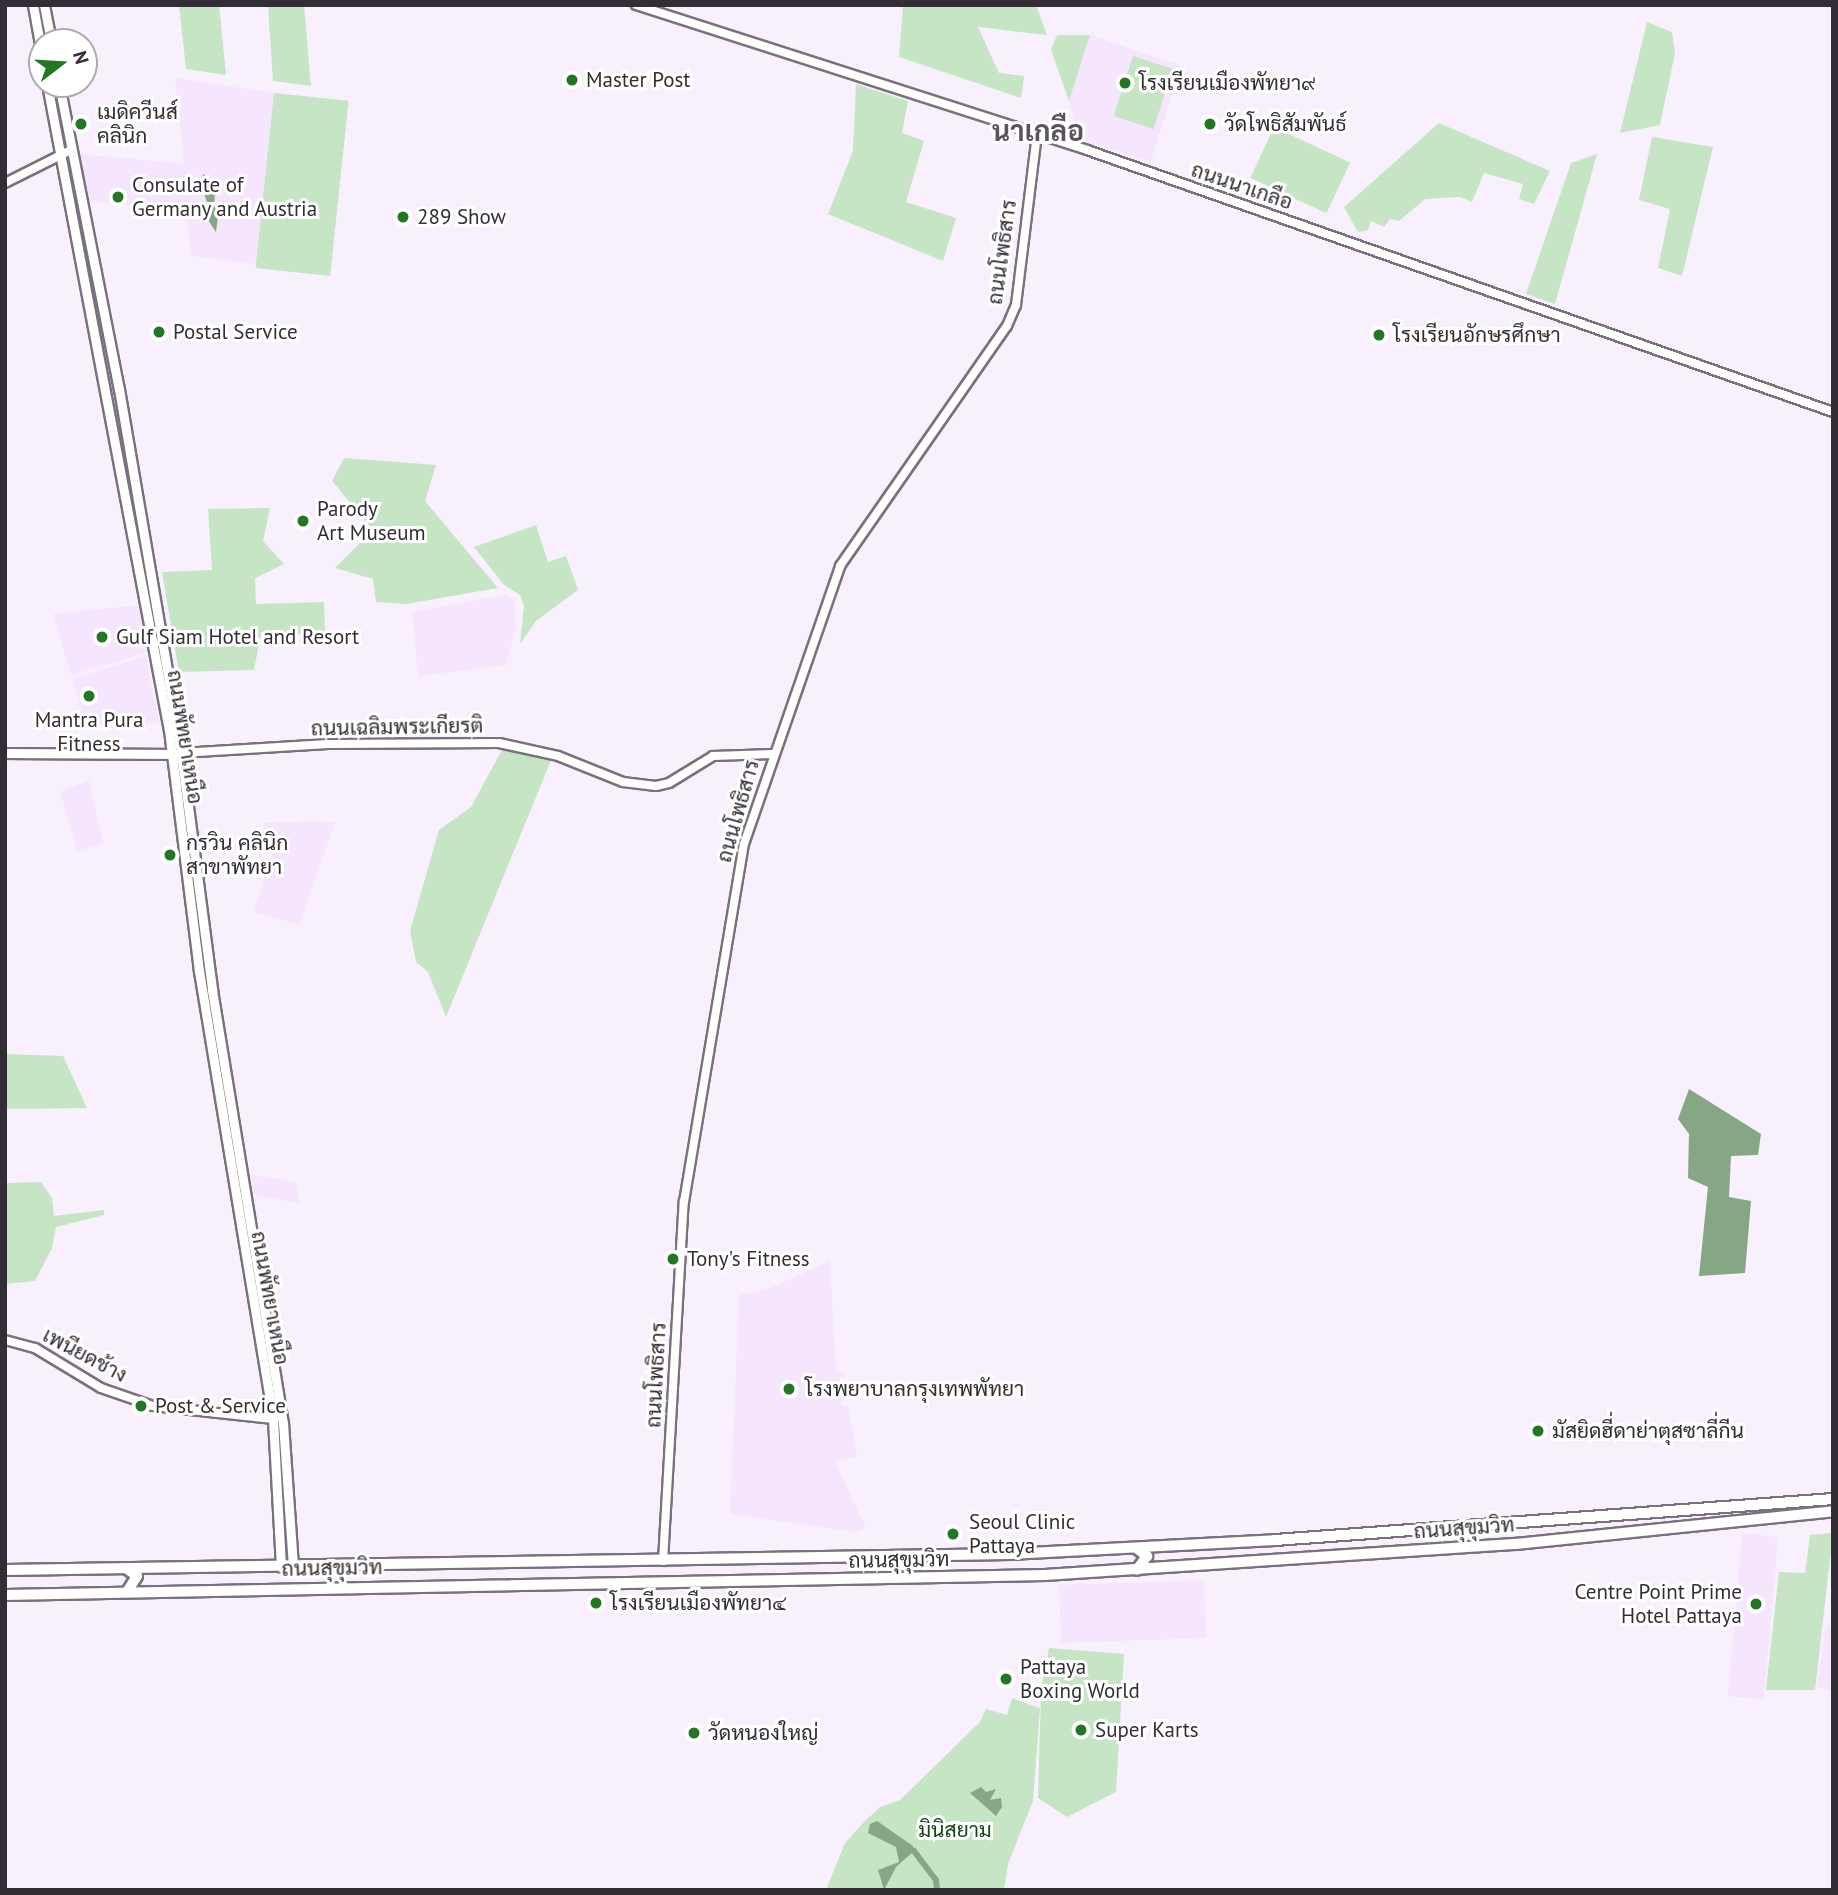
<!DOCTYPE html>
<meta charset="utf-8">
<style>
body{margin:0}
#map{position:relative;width:1838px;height:1895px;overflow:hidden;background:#f9f0fd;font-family:"PT Sans",Sarabun,sans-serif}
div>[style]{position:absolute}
.built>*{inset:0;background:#f6e6fd;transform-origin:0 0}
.green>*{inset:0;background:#c6e5c4;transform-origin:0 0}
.water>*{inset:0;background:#85a783}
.canal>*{height:6px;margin:-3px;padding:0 3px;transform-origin:3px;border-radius:3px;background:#85a783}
.roads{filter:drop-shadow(2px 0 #7a707e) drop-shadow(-2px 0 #7a707e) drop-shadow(0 2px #7a707e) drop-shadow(0 -2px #7a707e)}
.tertiary>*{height:8px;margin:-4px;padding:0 4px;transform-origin:4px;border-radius:4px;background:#fff}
.secondary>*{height:9px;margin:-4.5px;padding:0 4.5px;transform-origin:4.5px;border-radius:4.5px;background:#fff}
.trunk>*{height:10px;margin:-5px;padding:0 5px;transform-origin:5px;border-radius:5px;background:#fff}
.dots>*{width:19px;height:19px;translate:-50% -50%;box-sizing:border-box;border:4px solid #fff;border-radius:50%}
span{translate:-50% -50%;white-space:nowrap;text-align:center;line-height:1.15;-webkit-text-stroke:6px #fff;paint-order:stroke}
.poi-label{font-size:21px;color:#332e35}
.left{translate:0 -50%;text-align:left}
.right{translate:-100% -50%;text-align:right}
.street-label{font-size:21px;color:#332e35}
.park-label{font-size:21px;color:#164715}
.district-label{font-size:28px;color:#5c5361;font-weight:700}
.frame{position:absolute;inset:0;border:7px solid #332e35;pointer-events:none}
.north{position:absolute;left:28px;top:28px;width:70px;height:70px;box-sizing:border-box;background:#fff;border:2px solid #adabae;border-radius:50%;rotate:73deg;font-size:19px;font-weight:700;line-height:28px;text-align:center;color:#332e35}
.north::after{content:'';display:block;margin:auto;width:24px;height:32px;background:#272;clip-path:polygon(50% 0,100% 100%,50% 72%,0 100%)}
</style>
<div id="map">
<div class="built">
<div style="clip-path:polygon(1090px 35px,1181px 66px,1151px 161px,1078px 139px,1069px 101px)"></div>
<div style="clip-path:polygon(175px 78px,274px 93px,288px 268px,191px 256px,186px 212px,88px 201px,80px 154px,184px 164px)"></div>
<div style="clip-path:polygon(506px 595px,514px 600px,516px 628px,506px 665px,418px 676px,412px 612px)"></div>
<div style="clip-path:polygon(139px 605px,146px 653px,71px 675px,53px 614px)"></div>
<div style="clip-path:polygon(146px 656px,159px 723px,85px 726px,72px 679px)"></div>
<div style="clip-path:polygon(89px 780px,103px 843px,77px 851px,60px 792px)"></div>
<div style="clip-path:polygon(309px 821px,335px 822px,300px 925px,253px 912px,279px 834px,265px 835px,264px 823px)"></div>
<div style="clip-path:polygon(251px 1175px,296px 1182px,300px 1203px,254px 1195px)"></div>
<div style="clip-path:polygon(830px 1261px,836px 1371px,844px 1372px,841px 1405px,848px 1406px,857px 1456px,835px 1462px,866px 1528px,857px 1532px,730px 1514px,739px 1295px,771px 1288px)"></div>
<div style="left:1778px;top:1537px;width:163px;height:36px;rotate:95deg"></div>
<div style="left:1204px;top:1580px;width:58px;height:145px;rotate:88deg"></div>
<div style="clip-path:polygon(1833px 1625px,1833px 1691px,1817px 1687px,1826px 1626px)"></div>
</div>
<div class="green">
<div style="clip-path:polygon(179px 5px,219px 5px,226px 75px,186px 69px)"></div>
<div style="clip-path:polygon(268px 5px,304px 5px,311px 86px,273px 81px)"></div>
<div style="clip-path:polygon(903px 5px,1036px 5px,1047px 35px,978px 27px,999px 73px,1024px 76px,1021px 98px,899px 57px)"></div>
<div style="clip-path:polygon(1647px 22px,1672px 32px,1675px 53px,1660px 125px,1620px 133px)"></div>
<div style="clip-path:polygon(1057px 35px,1090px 35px,1069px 101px,1051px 50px)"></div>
<div style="left:1133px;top:56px;width:42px;height:63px;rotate:18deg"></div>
<div style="clip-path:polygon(856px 84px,908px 101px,902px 133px,924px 141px,906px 202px,956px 218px,943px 261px,828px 214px,853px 151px)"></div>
<div style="left:274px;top:93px;width:75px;height:176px;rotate:6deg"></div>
<div style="clip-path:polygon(1439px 123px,1550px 171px,1534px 204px,1519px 199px,1523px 184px,1484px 173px,1472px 202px,1460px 197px,1425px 199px,1399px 221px,1390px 219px,1384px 227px,1371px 221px,1368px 230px,1358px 232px,1344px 207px)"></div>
<div style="left:1274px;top:127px;width:84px;height:56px;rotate:25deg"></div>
<div style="clip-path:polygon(1652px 137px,1713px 147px,1682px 276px,1658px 268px,1670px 209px,1639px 200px)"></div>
<div style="clip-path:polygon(1597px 154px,1555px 304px,1526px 294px,1571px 163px)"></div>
<div style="clip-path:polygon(344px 458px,436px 465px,425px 501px,498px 588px,406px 604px,376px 602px,373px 579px,335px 568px,373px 530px,332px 481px)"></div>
<div style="clip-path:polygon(270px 508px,263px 541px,284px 564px,255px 578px,256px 604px,324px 602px,325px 634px,261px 634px,254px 670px,179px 672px,162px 572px,212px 570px,208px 509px)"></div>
<div style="clip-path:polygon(536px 525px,548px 562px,566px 556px,578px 590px,536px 621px,520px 644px,524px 606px,520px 595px,504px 585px,474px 547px)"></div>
<div style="clip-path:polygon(503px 748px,552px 758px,446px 1017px,428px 972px,416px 962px,410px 931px,439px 830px,471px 807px)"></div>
<div style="clip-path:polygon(5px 1054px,63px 1056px,87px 1108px,5px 1109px)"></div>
<div style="clip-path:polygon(41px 1182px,52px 1198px,54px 1216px,104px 1210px,104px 1215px,56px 1227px,52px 1248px,35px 1281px,5px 1284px,5px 1183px)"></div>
<div style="clip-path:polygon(1833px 1533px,1815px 1690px,1766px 1690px,1779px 1572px,1805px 1573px,1810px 1535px)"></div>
<div style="clip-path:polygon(1049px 1648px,1124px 1654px,1116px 1792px,1067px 1817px,1038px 1798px,1041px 1689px)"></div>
<div style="clip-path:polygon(1012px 1698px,1040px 1708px,1033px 1801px,1008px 1864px,1004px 1890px,826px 1890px,845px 1843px,863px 1823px,880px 1807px,900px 1800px,980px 1722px,986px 1709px,1007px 1715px)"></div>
</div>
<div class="water">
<div style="clip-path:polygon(204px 174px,215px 193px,214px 206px,219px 208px,216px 232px,208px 220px,209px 208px,203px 209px,207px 202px,199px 180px)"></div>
<div style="clip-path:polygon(1689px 1089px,1761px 1134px,1758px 1155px,1731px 1156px,1729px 1197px,1751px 1201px,1745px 1273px,1699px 1276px,1708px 1187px,1688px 1178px,1689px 1134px,1678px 1119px)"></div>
<div style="clip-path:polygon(981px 1787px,986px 1792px,996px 1789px,990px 1800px,1001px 1798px,1002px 1807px,996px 1816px,970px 1793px)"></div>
<div style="clip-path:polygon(877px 1821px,913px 1846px,914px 1851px,896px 1867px,884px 1890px,878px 1870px,899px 1862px,896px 1847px,868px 1833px,870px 1824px)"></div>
</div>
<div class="canal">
<div style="left:914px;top:1851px;width:36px;rotate:53deg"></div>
<div style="left:936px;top:1880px;width:10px;rotate:84deg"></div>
</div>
<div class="roads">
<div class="tertiary">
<div style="left:636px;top:5px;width:474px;rotate:17.8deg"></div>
<div style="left:1087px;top:150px;width:791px;rotate:19.35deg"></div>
<div style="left:5px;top:183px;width:74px;rotate:-26.6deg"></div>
<div style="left:181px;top:753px;width:147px;rotate:-3.5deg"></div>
<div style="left:328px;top:744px;width:171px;rotate:-0.3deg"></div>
<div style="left:499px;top:743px;width:60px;rotate:12.4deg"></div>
<div style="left:558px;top:756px;width:70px;rotate:21.8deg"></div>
<div style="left:623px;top:782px;width:33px;rotate:7deg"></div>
<div style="left:656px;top:786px;width:13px;rotate:-13deg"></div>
<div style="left:669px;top:783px;width:52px;rotate:-31.5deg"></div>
<div style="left:713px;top:756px;width:60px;rotate:-1.9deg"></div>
<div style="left:5px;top:1340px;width:31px;rotate:15deg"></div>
<div style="left:35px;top:1348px;width:77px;rotate:31.2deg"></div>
<div style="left:101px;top:1388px;width:55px;rotate:19.1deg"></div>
<div style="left:153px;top:1406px;width:121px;rotate:6.2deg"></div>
<div style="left:663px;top:1561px;width:360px;rotate:-86.7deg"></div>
<div style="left:684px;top:1202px;width:363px;rotate:-80.5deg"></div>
<div style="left:744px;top:844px;width:294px;rotate:-70.9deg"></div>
<div style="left:840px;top:566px;width:292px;rotate:-55.2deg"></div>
<div style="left:1007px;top:326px;width:23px;rotate:-67deg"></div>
<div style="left:1016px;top:305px;width:172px;rotate:-83deg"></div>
</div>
<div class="secondary">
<div style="left:33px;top:5px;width:51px;rotate:79.8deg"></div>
<div style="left:44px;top:5px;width:38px;rotate:79deg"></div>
<div style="left:47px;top:84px;width:657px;rotate:79.31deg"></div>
<div style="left:169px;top:730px;width:243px;rotate:82.9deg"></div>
<div style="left:199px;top:971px;width:454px;rotate:80.6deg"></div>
<div style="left:273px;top:1419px;width:148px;rotate:86.9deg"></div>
<div style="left:59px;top:84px;width:311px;rotate:78.9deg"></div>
<div style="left:119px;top:389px;width:369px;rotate:80.3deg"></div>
<div style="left:181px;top:753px;width:239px;rotate:82.5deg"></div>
<div style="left:212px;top:990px;width:439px;rotate:80.7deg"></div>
<div style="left:283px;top:1423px;width:144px;rotate:86deg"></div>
<div style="left:5px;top:753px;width:171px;rotate:0.3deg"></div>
</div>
<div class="trunk">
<div style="left:1136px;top:1548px;width:14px;rotate:36deg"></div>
<div style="left:1147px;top:1556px;width:17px;rotate:126deg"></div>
<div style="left:127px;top:1569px;width:12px;rotate:35deg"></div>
<div style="left:137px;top:1576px;width:19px;rotate:122deg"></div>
<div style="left:5px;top:1570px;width:1005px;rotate:-0.91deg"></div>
<div style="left:1010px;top:1554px;width:265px;rotate:-3deg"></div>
<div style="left:1275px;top:1540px;width:560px;rotate:-4.2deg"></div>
<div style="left:5px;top:1595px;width:1041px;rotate:-1.1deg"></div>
<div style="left:1046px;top:1575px;width:471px;rotate:-3.8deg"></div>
<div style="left:1516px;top:1544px;width:319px;rotate:-5.9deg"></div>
</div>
</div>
<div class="dots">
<div style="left:572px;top:80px;background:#272"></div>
<div style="left:1125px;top:83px;background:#272"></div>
<div style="left:81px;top:124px;background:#272"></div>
<div style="left:1210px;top:124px;background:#272"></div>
<div style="left:118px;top:197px;background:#272"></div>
<div style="left:403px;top:217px;background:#272"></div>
<div style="left:159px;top:332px;background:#272"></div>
<div style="left:1379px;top:335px;background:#272"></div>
<div style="left:303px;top:521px;background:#272"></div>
<div style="left:102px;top:637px;background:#272"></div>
<div style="left:89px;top:696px;background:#272"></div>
<div style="left:170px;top:855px;background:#272"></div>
<div style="left:673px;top:1259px;background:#272"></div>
<div style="left:789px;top:1389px;background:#272"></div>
<div style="left:141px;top:1406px;background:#272"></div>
<div style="left:1538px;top:1431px;background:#272"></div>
<div style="left:953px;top:1534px;background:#272"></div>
<div style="left:596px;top:1603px;background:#272"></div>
<div style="left:1756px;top:1604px;background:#272"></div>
<div style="left:1006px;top:1679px;background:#272"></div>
<div style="left:1081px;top:1730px;background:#272"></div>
<div style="left:694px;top:1733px;background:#272"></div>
</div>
<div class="poi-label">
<span class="left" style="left:586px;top:80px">Master Post</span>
<span class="left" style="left:1139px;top:83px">โรงเรียนเมืองพัทยา๙</span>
<span class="left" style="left:97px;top:124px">เมดิควีนส์<br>คลินิก</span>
<span class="left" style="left:1224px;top:124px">วัดโพธิสัมพันธ์</span>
<span class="left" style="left:132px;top:197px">Consulate of<br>Germany and Austria</span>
<span class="left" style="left:417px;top:217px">289 Show</span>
<span class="left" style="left:173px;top:332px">Postal Service</span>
<span class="left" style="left:1393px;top:335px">โรงเรียนอักษรศึกษา</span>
<span class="left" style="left:317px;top:521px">Parody<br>Art Museum</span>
<span class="left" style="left:116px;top:637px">Gulf Siam Hotel and Resort</span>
<span style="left:89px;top:732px">Mantra Pura<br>Fitness</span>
<span class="left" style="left:186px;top:855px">กรวิน คลินิก<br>สาขาพัทยา</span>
<span class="left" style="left:687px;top:1259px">Tony's Fitness</span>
<span class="left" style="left:805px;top:1389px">โรงพยาบาลกรุงเทพพัทยา</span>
<span class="left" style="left:155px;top:1406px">Post &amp; Service</span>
<span class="left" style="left:1552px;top:1431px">มัสยิดฮี่ดาย่าตุสซาลี่กีน</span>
<span class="left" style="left:969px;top:1534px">Seoul Clinic<br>Pattaya</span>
<span class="right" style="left:1742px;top:1604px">Centre Point Prime<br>Hotel Pattaya</span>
<span class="left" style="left:610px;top:1603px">โรงเรียนเมืองพัทยา๔</span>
<span class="left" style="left:1020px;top:1679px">Pattaya<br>Boxing World</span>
<span class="left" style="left:1095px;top:1730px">Super Karts</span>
<span class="left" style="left:708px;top:1733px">วัดหนองใหญ่</span>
</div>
<div class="street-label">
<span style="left:1242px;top:186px;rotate:19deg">ถนนนาเกลือ</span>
<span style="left:1002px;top:252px;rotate:-82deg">ถนนโพธิสาร</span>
<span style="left:397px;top:727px;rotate:-1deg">ถนนเฉลิมพระเกียรติ</span>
<span style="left:185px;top:737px;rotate:81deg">ถนนพัทยาเหนือ</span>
<span style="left:738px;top:811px;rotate:-74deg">ถนนโพธิสาร</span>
<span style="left:270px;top:1298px;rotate:80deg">ถนนพัทยาเหนือ</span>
<span style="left:85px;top:1355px;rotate:28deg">เพนียดช้าง</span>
<span style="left:656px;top:1375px;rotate:-87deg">ถนนโพธิสาร</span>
<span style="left:1464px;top:1528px;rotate:-4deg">ถนนสุขุมวิท</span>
<span style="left:899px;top:1560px;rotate:-1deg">ถนนสุขุมวิท</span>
<span style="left:332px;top:1568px;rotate:-1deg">ถนนสุขุมวิท</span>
</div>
<div class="park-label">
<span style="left:955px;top:1830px">มินิสยาม</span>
</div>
<div class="district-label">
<span style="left:1038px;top:131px">นาเกลือ</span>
</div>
<div class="frame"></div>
<div class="north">N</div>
</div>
